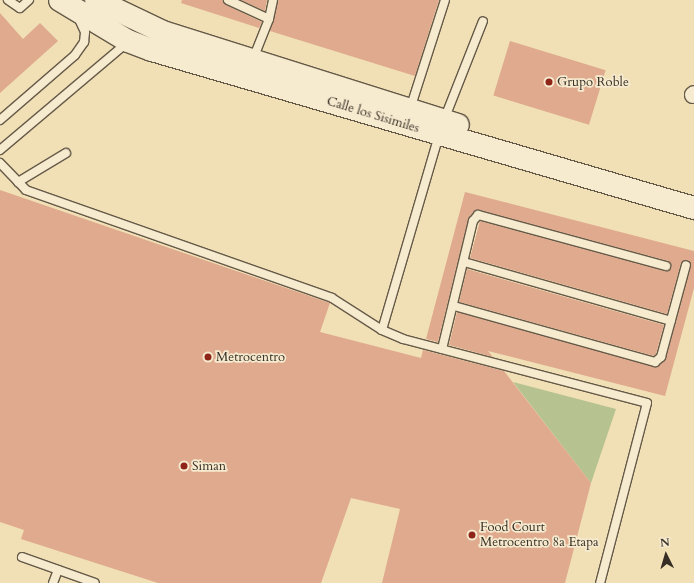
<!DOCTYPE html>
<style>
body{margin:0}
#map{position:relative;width:694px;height:583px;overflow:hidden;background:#f1dfb5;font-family:Cardo,serif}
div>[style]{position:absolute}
.green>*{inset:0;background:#b6c290}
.building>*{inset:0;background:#dfaa8e;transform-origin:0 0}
.roads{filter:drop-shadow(1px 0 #655a48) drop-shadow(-1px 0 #655a48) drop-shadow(0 1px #655a48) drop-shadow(0 -1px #655a48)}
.lane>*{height:8px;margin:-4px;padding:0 4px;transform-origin:4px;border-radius:4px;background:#f6eacf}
.street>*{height:16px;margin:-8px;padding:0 8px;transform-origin:8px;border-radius:8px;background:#f6eacf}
.secondary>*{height:22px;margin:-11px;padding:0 11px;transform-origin:11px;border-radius:11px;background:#f6eacf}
.dots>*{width:11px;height:11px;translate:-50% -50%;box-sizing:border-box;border:2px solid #f6eacf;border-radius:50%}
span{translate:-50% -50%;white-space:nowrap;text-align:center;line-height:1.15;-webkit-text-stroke:3.5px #f6eacf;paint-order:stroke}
.poi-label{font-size:13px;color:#362e24}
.left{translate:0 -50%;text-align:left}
.street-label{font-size:13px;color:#362e24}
.north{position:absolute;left:646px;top:535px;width:40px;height:40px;-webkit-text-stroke:3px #f6eacf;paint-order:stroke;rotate:355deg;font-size:11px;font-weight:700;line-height:16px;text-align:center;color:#362e24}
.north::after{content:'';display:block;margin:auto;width:14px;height:18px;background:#362e24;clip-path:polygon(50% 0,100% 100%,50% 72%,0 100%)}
</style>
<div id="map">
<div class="green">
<div style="clip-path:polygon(513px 382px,616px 409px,591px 483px)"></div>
</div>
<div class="building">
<div style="clip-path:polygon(182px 0,223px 0,226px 5px,262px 22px,259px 28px,181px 3px)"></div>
<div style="clip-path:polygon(241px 0,267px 0,265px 11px)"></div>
<div style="clip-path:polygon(278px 0,439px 0,415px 76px,270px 31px)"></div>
<div style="clip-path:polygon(0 13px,23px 39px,40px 23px,58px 41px,0 93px)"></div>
<div style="left:510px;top:41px;width:100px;height:57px;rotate:17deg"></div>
<div style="clip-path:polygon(0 190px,330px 303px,320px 332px,421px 358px,423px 350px,504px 371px,591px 483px,565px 583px,382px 583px,400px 509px,351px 498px,321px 583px,158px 583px,21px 539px,24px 530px,0 522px)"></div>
<div style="clip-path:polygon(465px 192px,694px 251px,694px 288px,665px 396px,488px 351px,493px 357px,449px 345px,457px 312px,656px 367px,666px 358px,691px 266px,688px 260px,681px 263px,667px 314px,470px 258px,480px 221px,665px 271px,671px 268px,668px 261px,479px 210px,468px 220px,438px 342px,426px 339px)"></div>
<div style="clip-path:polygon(467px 269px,664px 325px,656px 354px,654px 356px,459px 302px)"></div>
</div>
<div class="roads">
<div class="lane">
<div style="left:8px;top:0;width:14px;rotate:34deg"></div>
<div style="left:20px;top:8px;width:12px;rotate:-42deg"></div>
<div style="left:228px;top:0;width:45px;rotate:24.9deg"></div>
<div style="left:269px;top:19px;width:43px;rotate:111.8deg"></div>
<div style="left:269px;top:19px;width:19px;rotate:-78deg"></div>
<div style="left:410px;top:109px;width:114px;rotate:-72.2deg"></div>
<div style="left:0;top:120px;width:99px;rotate:-40.9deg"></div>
<div style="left:75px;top:55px;width:16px;rotate:-55deg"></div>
<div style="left:84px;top:42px;width:10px;rotate:-84deg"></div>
<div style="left:85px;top:32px;width:17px;rotate:-115deg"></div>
<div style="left:444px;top:120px;width:106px;rotate:-68.5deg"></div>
<div style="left:0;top:150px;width:167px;rotate:-40.2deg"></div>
<div style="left:0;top:163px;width:37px;rotate:46deg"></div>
<div style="left:26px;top:190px;width:324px;rotate:19.4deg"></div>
<div style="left:332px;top:298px;width:59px;rotate:32.6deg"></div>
<div style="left:382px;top:330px;width:23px;rotate:23deg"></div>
<div style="left:403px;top:339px;width:252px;rotate:14.7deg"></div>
<div style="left:647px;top:403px;width:186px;rotate:104.6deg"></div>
<div style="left:18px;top:182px;width:56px;rotate:-31.1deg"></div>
<div style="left:464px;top:262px;width:215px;rotate:15.9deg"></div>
<div style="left:454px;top:306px;width:209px;rotate:15.6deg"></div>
<div style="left:655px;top:362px;width:8px;rotate:-40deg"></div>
<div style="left:661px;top:357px;width:95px;rotate:-74.8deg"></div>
<div style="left:382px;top:330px;width:203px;rotate:-73.7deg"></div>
<div style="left:442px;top:349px;width:132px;rotate:-76.4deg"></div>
<div style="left:473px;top:221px;width:8px;rotate:-50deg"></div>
<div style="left:478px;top:215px;width:195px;rotate:15.2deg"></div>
<div style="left:22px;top:557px;width:77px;rotate:19.6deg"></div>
<div style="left:53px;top:583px;width:14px;rotate:-69deg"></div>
</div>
<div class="street">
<div style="left:693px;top:95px;width:1px;rotate:-45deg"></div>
</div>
<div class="secondary">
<div style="left:60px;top:0;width:79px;rotate:31.1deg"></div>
<div style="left:128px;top:41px;width:26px;rotate:21deg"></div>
<div style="left:152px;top:50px;width:565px;rotate:16.25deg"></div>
<div style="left:96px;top:0;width:74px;rotate:25.5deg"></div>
<div style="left:163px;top:32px;width:309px;rotate:17.5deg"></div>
</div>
</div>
<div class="dots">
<div style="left:549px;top:82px;background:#8f2418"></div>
<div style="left:208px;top:357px;background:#8f2418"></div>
<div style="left:184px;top:466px;background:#8f2418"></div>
<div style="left:472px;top:535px;background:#8f2418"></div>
</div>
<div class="poi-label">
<span class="left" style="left:557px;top:82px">Grupo Roble</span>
<span class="left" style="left:216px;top:357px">Metrocentro</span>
<span class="left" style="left:192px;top:466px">Siman</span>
<span class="left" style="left:480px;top:535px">Food Court<br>Metrocentro 8a Etapa</span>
</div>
<div class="street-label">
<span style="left:373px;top:115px;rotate:17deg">Calle los Sisimiles</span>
</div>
<div class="north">N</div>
</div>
